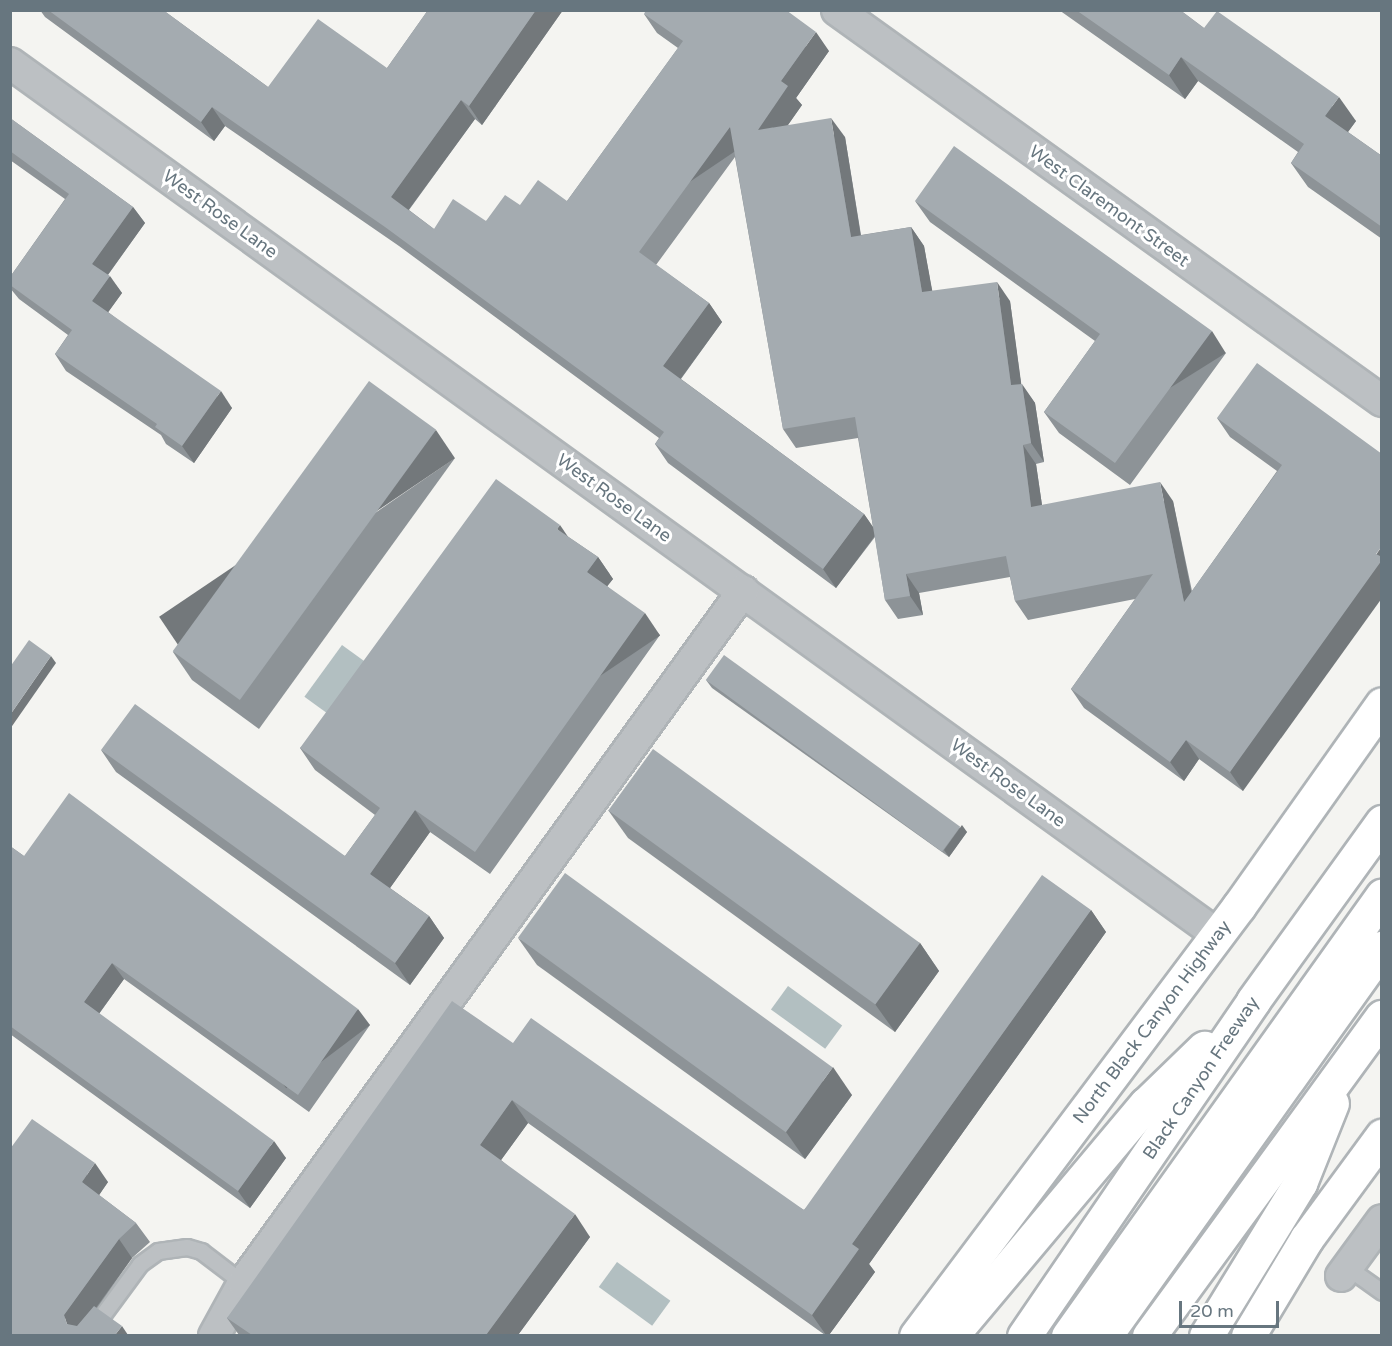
<!DOCTYPE html>
<style>
body{margin:0}
#map{position:relative;width:1392px;height:1346px;overflow:hidden;background:#f4f4f1;font-family:"Varela Round",sans-serif}
div>[style]{position:absolute}
.water>*{inset:0;background:#b2bfc1;transform-origin:0 0}
.roads{filter:drop-shadow(2px 0 #afb4b7) drop-shadow(-2px 0 #afb4b7) drop-shadow(0 2px #afb4b7) drop-shadow(0 -2px #afb4b7)}
.lane>*{height:15px;margin:-7.5px;padding:0 7.5px;transform-origin:7.5px;border-radius:7.5px;background:#bcc0c3}
.street>*{height:30px;margin:-15px;padding:0 15px;transform-origin:15px;border-radius:15px;background:#bcc0c3}
.secondary>*{height:33px;margin:-16.5px;padding:0 16.5px;transform-origin:16.5px;border-radius:16.5px;background:#fff}
.highway>*{height:33px;margin:-16.5px;padding:0 16.5px;transform-origin:16.5px;border-radius:16.5px;background:#fff}
.wall>*{inset:0;background:#8d9397}
.shaded-wall>*{inset:0;background:#73787b;transform-origin:0 0}
.building>*{inset:0;background:#a4abb0;transform-origin:0 0}
span{translate:-50% -50%;white-space:nowrap;text-align:center;line-height:1.15;-webkit-text-stroke:6px #fff;paint-order:stroke}
.street-label{font-size:18px;color:#67767f}
.frame{position:absolute;inset:0;border:12px solid #67767f;pointer-events:none}
.scale{position:absolute;left:1179px;top:1301px;width:100px;height:27px;box-sizing:border-box;border:3px solid #67767f;border-top:0;padding-left:8px;font-size:18px;line-height:21px;white-space:nowrap;color:#67767f;-webkit-text-stroke:4px #fff;paint-order:stroke}
</style>
<div id="map">
<div class="water">
<div style="left:342px;top:645px;width:29px;height:64px;rotate:36deg"></div>
<div style="left:788px;top:986px;width:67px;height:29px;rotate:36deg"></div>
<div style="left:617px;top:1262px;width:66px;height:31px;rotate:36deg"></div>
</div>
<div class="roads">
<div class="lane">
<div style="left:1347px;top:1267px;width:43px;rotate:35.5deg"></div>
<div style="left:87px;top:1336px;width:89px;rotate:-53.6deg"></div>
<div style="left:140px;top:1264px;width:22px;rotate:-36deg"></div>
<div style="left:158px;top:1251px;width:29px;rotate:-8deg"></div>
<div style="left:187px;top:1247px;width:15px;rotate:16deg"></div>
<div style="left:201px;top:1251px;width:53px;rotate:37.3deg"></div>
</div>
<div class="street">
<div style="left:837px;top:10px;width:671px;rotate:35.66deg"></div>
<div style="left:10px;top:63px;width:1488px;rotate:35.82deg"></div>
<div style="left:1341px;top:1276px;width:69px;rotate:-53.8deg"></div>
<div style="left:214px;top:1336px;width:60px;rotate:-61.3deg"></div>
<div style="left:243px;top:1283px;width:854px;rotate:-54.15deg"></div>
</div>
<div class="secondary">
<div style="left:916px;top:1336px;width:538px;rotate:-53.09deg"></div>
<div style="left:1239px;top:906px;width:247px;rotate:-54.7deg"></div>
<div style="left:1248px;top:1336px;width:114px;rotate:-59deg"></div>
<div style="left:1307px;top:1238px;width:127px;rotate:-53.7deg"></div>
</div>
<div class="highway">
<div style="left:951px;top:1336px;width:303px;rotate:-50deg"></div>
<div style="left:1146px;top:1104px;width:81px;rotate:-44deg"></div>
<div style="left:1024px;top:1336px;width:406px;rotate:-55.6deg"></div>
<div style="left:1253px;top:1001px;width:221px;rotate:-54.2deg"></div>
<div style="left:1068px;top:1336px;width:541px;rotate:-54.49deg"></div>
<div style="left:1105px;top:1336px;width:477px;rotate:-54.5deg"></div>
<div style="left:1149px;top:1336px;width:395px;rotate:-53.9deg"></div>
<div style="left:1206px;top:1336px;width:180px;rotate:-58.4deg"></div>
<div style="left:1300px;top:1183px;width:86px;rotate:-68.2deg"></div>
</div>
</div>
<div class="wall">
<div style="clip-path:polygon(evenodd,40px 10px,163px 10px,268px 87px,387px 68px,428px 10px,563px 10px,482px 125px,475px 119px,409px 210px,434px 229px,486px 221px,520px 205px,567px 201px,678px 48px,657px 33px,644px 14px,829px 51px,796px 98px,802px 105px,788px 125px,845px 137px,861px 235px,911px 227px,924px 246px,932px 291px,1010px 301px,1021px 384px,1035px 403px,1044px 462px,1036px 464px,1042px 505px,1173px 501px,1192px 591px,1277px 471px,1230px 437px,1217px 418px,1382px 454px,1243px 791px,1199px 759px,1184px 781px,1084px 708px,1071px 689px,1135px 599px,1028px 620px,1015px 601px,1010px 577px,919px 593px,923px 615px,898px 619px,885px 600px,875px 537px,836px 588px,668px 463px,655px 444px,659px 438px,399px 246px,225px 126px,214px 141px,45px 17px,40px 10px,735px 157px,783px 429px,796px 448px,858px 438px,873px 527px,864px 514px,681px 379px,722px 322px,709px 303px,656px 265px,735px 157px)"></div>
<div style="clip-path:polygon(1059px 10px,1180px 10px,1204px 28px,1356px 121px,1348px 132px,1382px 156px,1382px 239px,1308px 187px,1291px 163px,1298px 152px,1198px 81px,1185px 99px)"></div>
<div style="clip-path:polygon(10px 118px,133px 207px,145px 223px,108px 275px,122px 293px,108px 312px,232px 408px,194px 463px,166px 444px,161px 435px,66px 371px,55px 354px,68px 335px,19px 299px,10px 288px,10px 277px,65px 199px,10px 160px)"></div>
<div style="clip-path:polygon(915px 201px,1226px 353px,1130px 485px,1059px 433px,1044px 412px,1095px 341px,930px 222px)"></div>
<div style="clip-path:polygon(455px 458px,259px 729px,192px 680px,173px 652px)"></div>
<div style="clip-path:polygon(567px 536px,598px 557px,613px 579px,607px 586px,660px 635px,490px 874px,430px 832px,390px 888px,429px 916px,444px 938px,410px 985px,116px 772px,101px 750px,345px 856px,375px 815px,315px 770px,300px 748px)"></div>
<div style="clip-path:polygon(706px 680px,967px 832px,949px 857px,712px 688px)"></div>
<div style="clip-path:polygon(608px 810px,920px 943px,939px 971px,895px 1032px,628px 838px)"></div>
<div style="clip-path:polygon(10px 846px,24px 856px,370px 1025px,309px 1112px,124px 979px,99px 1014px,286px 1158px,250px 1208px,10px 1034px)"></div>
<div style="clip-path:polygon(1091px 910px,1106px 932px,869px 1264px,875px 1272px,829px 1335px,825px 1335px,528px 1123px,501px 1160px,590px 1237px,518px 1335px,239px 1335px,227px 1318px,513px 1043px,804px 1210px)"></div>
<div style="clip-path:polygon(518px 938px,852px 1095px,805px 1159px,537px 965px)"></div>
<div style="clip-path:polygon(10px 1149px,108px 1182px,99px 1195px,136px 1223px,150px 1242px,132px 1258px,97px 1308px,10px 1335px)"></div>
</div>
<div class="shaded-wall">
<div style="clip-path:polygon(536px 10px,563px 10px,482px 125px,469px 106px)"></div>
<div style="clip-path:polygon(816px 32px,829px 51px,796px 98px,802px 105px,771px 149px,758px 130px,781px 81px)"></div>
<div style="clip-path:polygon(1181px 57px,1198px 81px,1185px 99px,1169px 75px)"></div>
<div style="clip-path:polygon(1339px 97px,1356px 121px,1342px 140px,1325px 116px)"></div>
<div style="clip-path:polygon(461px 100px,475px 119px,404px 216px,391px 197px)"></div>
<div style="clip-path:polygon(212px 107px,225px 126px,214px 141px,201px 122px)"></div>
<div style="clip-path:polygon(831px 118px,845px 137px,864px 256px,851px 237px)"></div>
<div style="left:730px;top:127px;width:23px;height:155px;rotate:56deg"></div>
<div style="clip-path:polygon(133px 207px,145px 223px,104px 280px,92px 264px)"></div>
<div style="clip-path:polygon(911px 227px,924px 246px,936px 311px,922px 292px)"></div>
<div style="clip-path:polygon(110px 276px,122px 293px,104px 318px,92px 301px)"></div>
<div style="clip-path:polygon(997px 282px,1010px 301px,1024px 404px,1011px 385px)"></div>
<div style="clip-path:polygon(709px 303px,722px 322px,676px 385px,663px 366px)"></div>
<div style="left:1212px;top:331px;width:26px;height:164px;rotate:58deg"></div>
<div style="clip-path:polygon(1022px 384px,1035px 403px,1044px 462px,1031px 443px)"></div>
<div style="clip-path:polygon(221px 391px,232px 408px,194px 463px,182px 446px)"></div>
<div style="left:436px;top:430px;width:34px;height:334px;rotate:56deg"></div>
<div style="clip-path:polygon(1023px 445px,1036px 464px,1045px 526px,1031px 507px)"></div>
<div style="clip-path:polygon(1160px 482px,1173px 501px,1197px 621px,1184px 602px)"></div>
<div style="clip-path:polygon(864px 514px,877px 533px,836px 588px,823px 569px)"></div>
<div style="clip-path:polygon(560px 525px,575px 547px,557px 529px)"></div>
<div style="clip-path:polygon(1382px 546px,1382px 598px,1243px 791px,1230px 772px)"></div>
<div style="clip-path:polygon(598px 557px,613px 579px,602px 593px,587px 572px)"></div>
<div style="clip-path:polygon(906px 574px,919px 593px,923px 615px,910px 596px)"></div>
<div style="left:645px;top:613px;width:27px;height:293px;rotate:56deg"></div>
<div style="clip-path:polygon(51px 656px,56px 663px,10px 729px,10px 715px)"></div>
<div style="clip-path:polygon(1186px 740px,1199px 759px,1184px 781px,1170px 762px)"></div>
<div style="clip-path:polygon(415px 810px,430px 832px,385px 895px,370px 874px)"></div>
<div style="clip-path:polygon(962px 825px,967px 832px,949px 857px,944px 850px)"></div>
<div style="clip-path:polygon(1091px 910px,1106px 932px,869px 1264px,875px 1272px,829px 1335px,826px 1335px,812px 1315px,852px 1244px)"></div>
<div style="clip-path:polygon(429px 916px,444px 938px,410px 985px,395px 963px)"></div>
<div style="clip-path:polygon(920px 943px,939px 971px,895px 1032px,875px 1004px)"></div>
<div style="clip-path:polygon(112px 963px,124px 979px,95px 1019px,84px 1002px)"></div>
<div style="left:358px;top:1009px;width:20px;height:105px;rotate:53deg"></div>
<div style="clip-path:polygon(833px 1067px,852px 1095px,805px 1159px,786px 1132px)"></div>
<div style="clip-path:polygon(512px 1100px,528px 1123px,496px 1167px,480px 1145px)"></div>
<div style="clip-path:polygon(274px 1141px,286px 1158px,250px 1208px,238px 1191px)"></div>
<div style="clip-path:polygon(95px 1163px,108px 1182px,95px 1201px,82px 1182px)"></div>
<div style="clip-path:polygon(575px 1214px,590px 1237px,518px 1335px,486px 1335px)"></div>
<div style="clip-path:polygon(119px 1239px,132px 1258px,77px 1334px,67px 1324px,64px 1315px)"></div>
<div style="clip-path:polygon(122px 1326px,128px 1335px,115px 1335px)"></div>
</div>
<div class="building">
<div style="clip-path:polygon(48px 10px,163px 10px,268px 87px,318px 19px,387px 68px,428px 10px,536px 10px,469px 106px,461px 100px,391px 197px,434px 229px,453px 199px,486px 221px,505px 195px,520px 205px,538px 180px,567px 201px,683px 41px,644px 14px,646px 10px,786px 10px,816px 32px,781px 81px,788px 86px,758px 130px,831px 118px,851px 237px,911px 227px,922px 292px,997px 282px,1011px 385px,1022px 384px,1031px 443px,1023px 445px,1031px 507px,1160px 482px,1184px 602px,1282px 465px,1217px 418px,1257px 363px,1382px 454px,1382px 546px,1376px 554px,1382px 557px,1382px 560px,1230px 772px,1186px 740px,1170px 762px,1071px 689px,1153px 574px,1015px 601px,1006px 556px,906px 574px,910px 596px,885px 600px,855px 417px,783px 429px,730px 127px,639px 252px,709px 303px,663px 366px,864px 514px,823px 569px,655px 444px,664px 432px,385px 227px,212px 107px,201px 122px)"></div>
<div style="clip-path:polygon(1076px 10px,1180px 10px,1204px 28px,1217px 11px,1339px 97px,1325px 116px,1382px 156px,1382px 227px,1291px 163px,1304px 144px,1181px 57px,1169px 75px)"></div>
<div style="clip-path:polygon(10px 118px,133px 207px,92px 264px,110px 276px,92px 301px,221px 391px,182px 446px,155px 427px,157px 424px,55px 354px,72px 330px,10px 285px,10px 277px,69px 194px,10px 151px)"></div>
<div style="clip-path:polygon(954px 146px,1212px 331px,1115px 463px,1044px 412px,1100px 334px,915px 201px)"></div>
<div style="left:369px;top:381px;width:83px;height:334px;rotate:36deg"></div>
<div style="clip-path:polygon(496px 479px,560px 525px,557px 529px,598px 557px,587px 572px,645px 613px,475px 852px,415px 810px,370px 874px,429px 916px,395px 963px,101px 750px,135px 704px,345px 856px,380px 808px,300px 748px)"></div>
<div style="clip-path:polygon(29px 640px,51px 656px,10px 715px,10px 667px)"></div>
<div style="left:724px;top:655px;width:292px;height:31px;rotate:36deg"></div>
<div style="left:653px;top:749px;width:330px;height:76px;rotate:36deg"></div>
<div style="clip-path:polygon(69px 793px,358px 1009px,298px 1095px,112px 963px,84px 1002px,274px 1141px,238px 1191px,10px 1026px,10px 846px,24px 856px)"></div>
<div style="left:565px;top:873px;width:331px;height:80px;rotate:36deg"></div>
<div style="clip-path:polygon(1042px 875px,1091px 910px,852px 1244px,859px 1249px,812px 1315px,512px 1100px,480px 1145px,575px 1214px,486px 1335px,252px 1335px,227px 1318px,452px 1001px,513px 1043px,531px 1018px,804px 1210px)"></div>
<div style="clip-path:polygon(32px 1119px,95px 1163px,82px 1182px,136px 1223px,119px 1239px,64px 1315px,67px 1324px,77px 1326px,94px 1306px,122px 1326px,115px 1335px,10px 1335px,10px 1149px)"></div>
</div>
<div class="street-label">
<span style="left:1109px;top:206px;rotate:36deg">West Claremont Street</span>
<span style="left:220px;top:214px;rotate:36deg">West Rose Lane</span>
<span style="left:614px;top:498px;rotate:36deg">West Rose Lane</span>
<span style="left:1008px;top:783px;rotate:36deg">West Rose Lane</span>
<span style="left:1152px;top:1022px;rotate:-53deg">North Black Canyon Highway</span>
<span style="left:1201px;top:1078px;rotate:-56deg">Black Canyon Freeway</span>
</div>
<div class="frame"></div>
<div class="scale">20 m</div>
</div>
